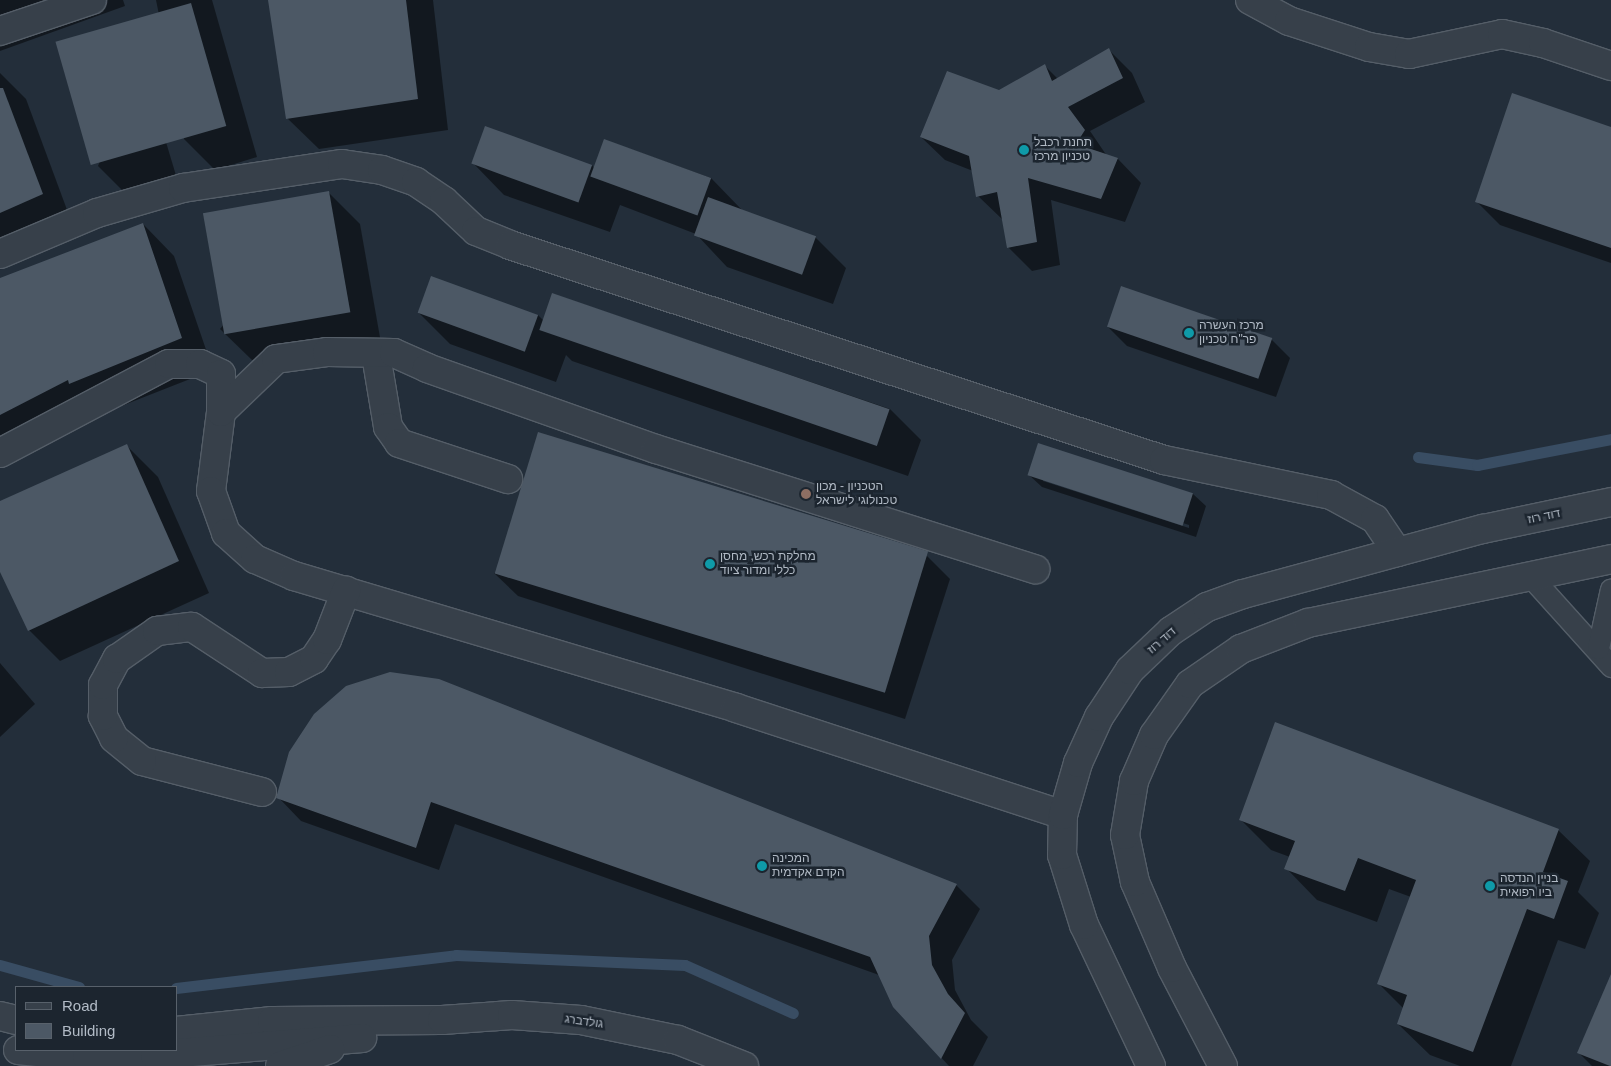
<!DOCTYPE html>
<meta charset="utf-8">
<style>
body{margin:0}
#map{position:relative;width:1611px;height:1066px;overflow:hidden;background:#232e3a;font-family:Arial,Heebo,sans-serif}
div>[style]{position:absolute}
.shadow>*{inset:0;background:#0007}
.stream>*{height:11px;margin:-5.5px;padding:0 5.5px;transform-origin:5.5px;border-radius:5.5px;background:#394d63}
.building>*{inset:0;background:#4c5865;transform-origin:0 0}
.roads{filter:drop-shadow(1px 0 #555e68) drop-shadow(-1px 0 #555e68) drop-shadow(0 1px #555e68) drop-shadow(0 -1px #555e68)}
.service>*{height:21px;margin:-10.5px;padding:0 10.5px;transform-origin:10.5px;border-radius:10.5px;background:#37404a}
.minor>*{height:28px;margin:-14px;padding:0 14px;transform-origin:14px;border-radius:14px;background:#37404a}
.tertiary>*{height:28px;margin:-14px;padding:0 14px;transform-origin:14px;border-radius:14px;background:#37404a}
.dots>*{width:14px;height:14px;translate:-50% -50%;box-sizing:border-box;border:2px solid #1c252f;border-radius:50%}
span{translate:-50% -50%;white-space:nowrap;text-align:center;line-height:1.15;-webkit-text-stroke:5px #1c252f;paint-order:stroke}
.poi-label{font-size:12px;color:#b2bbc6}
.left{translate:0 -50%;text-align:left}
.street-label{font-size:12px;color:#b2bbc6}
.legend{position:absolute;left:15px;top:986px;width:162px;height:65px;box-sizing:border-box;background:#1c252f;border:1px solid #58616b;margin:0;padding:6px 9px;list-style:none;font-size:15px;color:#b2bbc6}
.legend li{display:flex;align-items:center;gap:10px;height:25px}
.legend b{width:25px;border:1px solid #58616b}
</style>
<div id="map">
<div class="shadow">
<div style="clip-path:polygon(0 0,123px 0,125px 6px,0 51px)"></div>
<div style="clip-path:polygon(156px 0,212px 0,257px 157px,215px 170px,184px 139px)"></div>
<div style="clip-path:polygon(269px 0,433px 0,448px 130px,319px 149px,287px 118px)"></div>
<div style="clip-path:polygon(1109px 50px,1132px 73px,1145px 102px,1090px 131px,1107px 156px,1118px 159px,1141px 183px,1125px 222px,1051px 200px,1060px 265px,1032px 271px,1008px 247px,1003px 220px,978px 196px,973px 171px,945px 160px,921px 137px,1045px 66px,1058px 79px)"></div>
<div style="clip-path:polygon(141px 59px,178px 182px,129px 197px,98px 166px)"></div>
<div style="clip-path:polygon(0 73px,26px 99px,73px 226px,0 257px)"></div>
<div style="clip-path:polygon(1611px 128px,1611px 263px,1500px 225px,1476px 201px)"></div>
<div style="clip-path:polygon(605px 140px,711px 178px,742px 210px,815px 237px,846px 268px,833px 304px,727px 267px,696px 234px,620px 205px,610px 232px,504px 195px,473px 163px,592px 165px,594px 168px)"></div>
<div style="clip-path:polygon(329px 193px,360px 224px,381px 343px,252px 360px,220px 329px)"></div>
<div style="clip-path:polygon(143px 224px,174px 256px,213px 370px,101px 414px,0 462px,0 279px)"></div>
<div style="clip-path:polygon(553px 294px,890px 409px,921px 440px,908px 476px,572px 361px,566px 355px,556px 382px,450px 344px,419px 313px,538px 315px,544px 321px)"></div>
<div style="clip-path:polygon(1108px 327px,1271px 339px,1290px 358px,1276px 397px,1127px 346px)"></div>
<div style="clip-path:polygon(evenodd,1039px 445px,1193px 494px,1206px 506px,1196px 537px,1042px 487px,1029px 475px,1039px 445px,1043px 478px,1189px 525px,1189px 528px,1043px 481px,1043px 478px)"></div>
<div style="clip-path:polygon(127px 446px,158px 477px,209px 593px,60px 661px,29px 630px,0 569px,0 502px)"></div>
<div style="clip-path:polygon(927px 556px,950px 579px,905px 719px,518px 596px,494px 573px)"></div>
<div style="clip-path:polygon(0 663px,35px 704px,0 737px)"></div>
<div style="clip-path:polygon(290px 752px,956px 885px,980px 909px,952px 960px,955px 990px,971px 1020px,988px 1037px,973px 1066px,949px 1066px,894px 1007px,879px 975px,455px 824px,439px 870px,301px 821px,278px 797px)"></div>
<div style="clip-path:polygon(1240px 819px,1558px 830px,1590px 861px,1578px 892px,1599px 913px,1585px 949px,1558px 940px,1511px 1066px,1460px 1066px,1430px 1055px,1398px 1024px,1404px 1009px,1379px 984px,1411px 897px,1389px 889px,1377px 922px,1317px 900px,1286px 868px,1290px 857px,1271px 850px)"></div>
<div style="clip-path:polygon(1611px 977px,1611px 1066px,1592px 1066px,1578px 1052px)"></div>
</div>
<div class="stream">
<div style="left:1418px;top:457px;width:60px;rotate:7.7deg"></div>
<div style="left:1477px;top:465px;width:136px;rotate:-11deg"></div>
<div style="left:0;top:965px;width:82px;rotate:15.6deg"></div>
<div style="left:176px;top:988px;width:282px;rotate:-6.7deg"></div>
<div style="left:456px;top:955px;width:229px;rotate:2.5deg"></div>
<div style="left:685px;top:965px;width:118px;rotate:24deg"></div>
</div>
<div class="building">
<div style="clip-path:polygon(268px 0,406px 0,418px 99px,286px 119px)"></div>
<div style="left:191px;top:3px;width:128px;height:141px;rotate:74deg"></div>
<div style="clip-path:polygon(1109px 48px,1123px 78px,1068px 107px,1085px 130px,1076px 144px,1118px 158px,1101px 199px,1028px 178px,1037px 242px,1007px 248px,997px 192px,976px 197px,969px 156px,920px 137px,947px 71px,999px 90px,1045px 64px,1052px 81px)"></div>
<div style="clip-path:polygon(0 88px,3px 88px,43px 194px,0 213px)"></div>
<div style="clip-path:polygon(1512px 93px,1611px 127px,1611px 248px,1475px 202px)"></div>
<div style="left:485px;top:126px;width:114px;height:40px;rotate:20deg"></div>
<div style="left:604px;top:139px;width:114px;height:40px;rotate:20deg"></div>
<div style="left:329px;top:191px;width:123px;height:128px;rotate:80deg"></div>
<div style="left:708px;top:197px;width:115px;height:41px;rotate:20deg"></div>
<div style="clip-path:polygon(143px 223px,182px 338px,69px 384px,68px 380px,0 415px,0 278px)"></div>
<div style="left:431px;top:276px;width:114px;height:39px;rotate:20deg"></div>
<div style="left:1121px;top:286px;width:160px;height:43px;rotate:19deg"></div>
<div style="left:552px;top:293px;width:357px;height:39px;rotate:19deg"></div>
<div style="left:538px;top:432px;width:408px;height:148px;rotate:17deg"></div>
<div style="left:1038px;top:443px;width:163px;height:34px;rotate:18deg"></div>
<div style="clip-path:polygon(127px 444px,179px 561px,28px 631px,0 572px,0 501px)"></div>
<div style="clip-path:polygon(390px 672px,439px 679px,957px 884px,929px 936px,932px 965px,948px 994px,965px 1013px,941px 1059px,893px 1007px,870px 957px,431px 802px,416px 848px,276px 798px,289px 752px,314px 714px,346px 686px)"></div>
<div style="clip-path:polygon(1275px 722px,1559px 829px,1543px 872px,1568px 881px,1554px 919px,1527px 909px,1473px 1052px,1397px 1024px,1407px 995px,1377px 984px,1416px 880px,1358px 858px,1345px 891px,1284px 869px,1295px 841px,1239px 820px)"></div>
<div style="clip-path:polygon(1611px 974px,1611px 1066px,1610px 1066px,1577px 1053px)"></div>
</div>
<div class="roads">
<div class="service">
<div style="left:1531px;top:577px;width:120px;rotate:48deg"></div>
<div style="left:1598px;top:648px;width:60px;rotate:-77.6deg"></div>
</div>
<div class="minor">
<div style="left:1250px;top:0;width:44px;rotate:28.3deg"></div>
<div style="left:1289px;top:21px;width:84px;rotate:18deg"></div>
<div style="left:1369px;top:47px;width:41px;rotate:9.9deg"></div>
<div style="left:1409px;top:54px;width:95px;rotate:-12.1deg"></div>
<div style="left:1502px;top:34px;width:42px;rotate:12.4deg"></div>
<div style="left:1543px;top:43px;width:72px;rotate:18.7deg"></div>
<div style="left:0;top:31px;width:97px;rotate:-18.6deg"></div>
<div style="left:0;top:254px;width:105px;rotate:-22.9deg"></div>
<div style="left:97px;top:213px;width:90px;rotate:-16.2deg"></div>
<div style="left:183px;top:188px;width:161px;rotate:-8.6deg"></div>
<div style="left:342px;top:164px;width:40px;rotate:8.5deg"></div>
<div style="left:382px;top:170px;width:36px;rotate:19deg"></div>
<div style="left:416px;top:182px;width:34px;rotate:34deg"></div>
<div style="left:444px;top:201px;width:44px;rotate:43.2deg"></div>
<div style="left:476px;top:231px;width:37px;rotate:22deg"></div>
<div style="left:510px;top:245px;width:688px;rotate:18.2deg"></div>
<div style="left:1164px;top:460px;width:171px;rotate:11.8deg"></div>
<div style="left:1331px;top:495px;width:50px;rotate:28.6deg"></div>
<div style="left:1375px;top:519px;width:40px;rotate:56deg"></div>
<div style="left:376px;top:355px;width:73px;rotate:80.5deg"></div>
<div style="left:388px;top:427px;width:19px;rotate:55deg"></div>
<div style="left:399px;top:443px;width:115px;rotate:18.3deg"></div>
<div style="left:221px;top:412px;width:80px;rotate:97.2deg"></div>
<div style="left:211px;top:491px;width:45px;rotate:70.3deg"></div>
<div style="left:226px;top:533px;width:39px;rotate:42deg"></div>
<div style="left:255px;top:559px;width:43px;rotate:23.6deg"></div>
<div style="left:294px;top:576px;width:461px;rotate:16.6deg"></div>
<div style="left:736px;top:708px;width:344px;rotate:18.1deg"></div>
<div style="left:0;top:453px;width:191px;rotate:-27.8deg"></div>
<div style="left:169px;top:364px;width:31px"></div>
<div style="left:200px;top:364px;width:23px;rotate:25deg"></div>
<div style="left:221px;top:374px;width:38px;rotate:90deg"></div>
<div style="left:221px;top:412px;width:76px;rotate:-43.9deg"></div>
<div style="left:276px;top:359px;width:51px;rotate:-7.8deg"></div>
<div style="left:327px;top:352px;width:67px;rotate:0.9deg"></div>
<div style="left:394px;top:353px;width:36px;rotate:24deg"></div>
<div style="left:427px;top:368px;width:243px;rotate:19.5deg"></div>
<div style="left:656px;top:449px;width:398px;rotate:17.6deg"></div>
<div style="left:262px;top:792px;width:124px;rotate:-165.5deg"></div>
<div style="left:142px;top:761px;width:36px;rotate:-141deg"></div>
<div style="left:114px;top:738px;width:25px;rotate:-117deg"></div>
<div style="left:103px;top:716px;width:31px;rotate:-90deg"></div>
<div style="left:103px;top:685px;width:30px;rotate:-62deg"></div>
<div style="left:117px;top:659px;width:49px;rotate:-35deg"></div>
<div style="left:157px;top:631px;width:35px;rotate:-7deg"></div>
<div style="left:192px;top:627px;width:84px;rotate:33.3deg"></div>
<div style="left:262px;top:673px;width:27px;rotate:-2deg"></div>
<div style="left:289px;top:672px;width:28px;rotate:-27deg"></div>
<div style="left:314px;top:659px;width:23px;rotate:-56deg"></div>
<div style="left:327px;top:640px;width:53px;rotate:-68.8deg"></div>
</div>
<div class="tertiary">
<div style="left:0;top:1016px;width:16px;rotate:14deg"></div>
<div style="left:176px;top:1031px;width:97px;rotate:-5.9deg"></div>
<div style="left:272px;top:1021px;width:170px;rotate:-0.3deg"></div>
<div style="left:442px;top:1020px;width:70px;rotate:-4.1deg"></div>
<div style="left:512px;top:1015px;width:69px;rotate:4.1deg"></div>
<div style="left:581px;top:1020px;width:99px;rotate:11.7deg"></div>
<div style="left:678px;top:1040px;width:71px;rotate:21.5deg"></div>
<div style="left:18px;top:1050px;width:69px;rotate:5.8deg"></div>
<div style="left:87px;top:1057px;width:68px;rotate:-1.7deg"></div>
<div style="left:155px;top:1055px;width:208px;rotate:-4.7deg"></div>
<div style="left:280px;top:1066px;width:53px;rotate:-18.8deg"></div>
<div style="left:1151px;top:1066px;width:156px;rotate:-115.4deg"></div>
<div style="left:1084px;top:925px;width:73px;rotate:-107.4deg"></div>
<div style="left:1062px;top:855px;width:40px;rotate:-88.6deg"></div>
<div style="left:1063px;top:815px;width:54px;rotate:-73.9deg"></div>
<div style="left:1078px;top:763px;width:51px;rotate:-65.5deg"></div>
<div style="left:1099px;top:717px;width:56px;rotate:-56.6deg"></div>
<div style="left:1130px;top:670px;width:57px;rotate:-43.6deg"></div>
<div style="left:1171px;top:631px;width:43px;rotate:-33.7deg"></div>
<div style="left:1207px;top:607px;width:38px;rotate:-20deg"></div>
<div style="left:1243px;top:594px;width:249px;rotate:-15.2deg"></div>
<div style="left:1483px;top:529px;width:131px;rotate:-11.9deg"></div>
<div style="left:1223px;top:1066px;width:110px;rotate:-117.5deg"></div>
<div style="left:1172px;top:968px;width:94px;rotate:-113.3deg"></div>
<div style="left:1135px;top:882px;width:48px;rotate:-102deg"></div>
<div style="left:1125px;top:835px;width:55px;rotate:-80.5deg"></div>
<div style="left:1134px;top:781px;width:50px;rotate:-66.5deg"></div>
<div style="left:1154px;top:735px;width:62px;rotate:-54.8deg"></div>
<div style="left:1190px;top:684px;width:62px;rotate:-34.5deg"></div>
<div style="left:1241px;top:649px;width:72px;rotate:-21.2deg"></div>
<div style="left:1308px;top:623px;width:310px;rotate:-11.9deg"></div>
</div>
</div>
<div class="dots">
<div style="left:1024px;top:150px;background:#0f9aa8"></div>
<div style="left:1189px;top:333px;background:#0f9aa8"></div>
<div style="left:806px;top:494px;background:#8d6e63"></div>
<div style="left:710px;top:564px;background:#0f9aa8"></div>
<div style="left:762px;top:866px;background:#0f9aa8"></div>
<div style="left:1490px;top:886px;background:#0f9aa8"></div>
</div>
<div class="poi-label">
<span class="left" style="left:1034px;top:150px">תחנת רכבל<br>טכניון מרכז</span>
<span class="left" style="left:1199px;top:333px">מרכז העשרה<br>פר"ח טכניון</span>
<span class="left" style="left:816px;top:494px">הטכניון - מכון<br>טכנולוגי לישראל</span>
<span class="left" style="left:720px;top:564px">מחלקת רכש, מחסן<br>כללי ומדור ציוד</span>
<span class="left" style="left:772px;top:866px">המכינה<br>הקדם אקדמית</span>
<span class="left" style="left:1500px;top:886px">בניין הנדסה<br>ביו רפואית</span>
</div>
<div class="street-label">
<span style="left:1544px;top:517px;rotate:-12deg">דוד רוז</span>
<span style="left:1162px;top:641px;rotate:-41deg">דוד רוז</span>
<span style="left:584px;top:1022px;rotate:8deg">גולדברג</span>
</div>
<ul class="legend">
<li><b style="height:6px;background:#37404a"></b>Road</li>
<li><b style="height:14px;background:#4c5865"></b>Building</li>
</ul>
</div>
